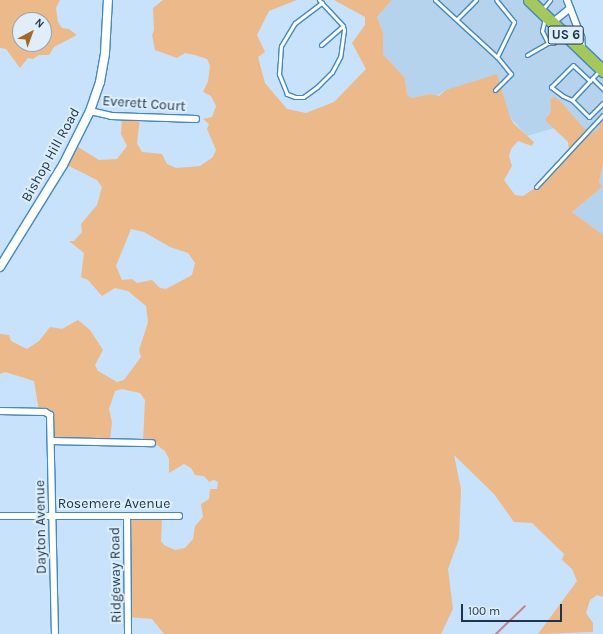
<!DOCTYPE html>
<style>
body{margin:0}
#map{position:relative;width:603px;height:634px;overflow:hidden;background:#c7e2fa;font-family:Karla,sans-serif}
div>[style]{position:absolute}
.built>*{inset:0;background:#b5d3ed}
.green>*{inset:0;background:#ecba8a}
.stream>*{height:2px;margin:-1px;padding:0 1px;transform-origin:1px;border-radius:1px;background:#cb7e8f}
.roads{filter:drop-shadow(1px 0 #4389c0) drop-shadow(-1px 0 #4389c0) drop-shadow(0 1px #4389c0) drop-shadow(0 -1px #4389c0)}
.service>*{height:3px;margin:-1.5px;padding:0 1.5px;transform-origin:1.5px;border-radius:1.5px;background:#fff}
.minor>*{height:6px;margin:-3px;padding:0 3px;transform-origin:3px;border-radius:3px;background:#fff}
.tertiary>*{height:8px;margin:-4px;padding:0 4px;transform-origin:4px;border-radius:4px;background:#fff}
.trunk>*{height:11px;margin:-5.5px;padding:0 5.5px;transform-origin:5.5px;border-radius:5.5px;background:#a6c75c}
span{translate:-50% -50%;white-space:nowrap;text-align:center;line-height:1.15;-webkit-text-stroke:4px #e0eefa;paint-order:stroke}
.shield-label span{padding:1px 3px;background:#e0eefa;border:1px solid;border-radius:3px;-webkit-text-stroke-width:0}
.shield-label{font-size:13px;color:#19364e;font-weight:700}
.street-label{font-size:14px;color:#19364e}
.north{position:absolute;left:12px;top:12px;width:40px;height:40px;box-sizing:border-box;background:#e0eefa;border:1px solid #90a4b5;border-radius:50%;rotate:41deg;font-size:11px;font-weight:700;line-height:16px;text-align:center;color:#19364e}
.north::after{content:'';display:block;margin:auto;width:14px;height:18px;background:#a16827;clip-path:polygon(50% 0,100% 100%,50% 72%,0 100%)}
.scale{position:absolute;left:461px;top:604px;width:101px;height:18px;box-sizing:border-box;border:2px solid #19364e;border-top:0;padding-left:5px;font-size:12px;line-height:14px;white-space:nowrap;color:#19364e;-webkit-text-stroke:3px #e0eefa;paint-order:stroke}
</style>
<div id="map">
<div class="built">
<div style="clip-path:polygon(392px 0,562px 0,585px 52px,603px 74px,603px 117px,600px 127px,590px 136px,550px 100px,551px 111px,547px 116px,554px 128px,527px 136px,510px 117px,499px 88px,457px 89px,446px 90px,436px 96px,430px 94px,411px 98px,407px 94px,405px 78px,383px 54px,383px 33px,377px 17px)"></div>
<div style="clip-path:polygon(603px 164px,603px 235px,572px 212px,602px 187px,599px 182px)"></div>
</div>
<div class="green">
<div style="clip-path:polygon(evenodd,0 0,60px 0,56px 8px,58px 22px,62px 28px,69px 29px,77px 35px,54px 47px,49px 55px,39px 55px,33px 59px,28px 58px,20px 68px,6px 49px,0 48px,0 0,20px 20px,44px 20px,44px 44px,20px 44px,20px 20px)"></div>
<div style="clip-path:polygon(evenodd,163px 0,297px 0,269px 11px,257px 35px,265px 52px,258px 57px,265px 83px,287px 109px,306px 113px,334px 102px,366px 69px,352px 43px,365px 25px,365px 17px,334px 0,392px 0,377px 17px,383px 33px,383px 54px,405px 78px,407px 94px,411px 98px,430px 94px,439px 96px,446px 90px,497px 74px,510px 117px,514px 124px,534px 142px,532px 146px,518px 141px,511px 149px,509px 156px,512px 166px,504px 180px,515px 195px,523px 196px,541px 184px,550px 174px,555px 162px,562px 160px,569px 150px,568px 142px,545px 120px,551px 111px,550px 100px,554px 97px,560px 101px,590px 135px,600px 127px,598px 122px,603px 117px,603px 164px,599px 182px,602px 187px,572px 212px,603px 235px,603px 597px,597px 595px,590px 600px,586px 613px,593px 623px,593px 632px,538px 634px,577px 581px,572px 569px,562px 560px,564px 554px,532px 523px,514px 522px,494px 494px,454px 455px,461px 489px,459px 539px,448px 569px,453px 609px,441px 634px,164px 634px,152px 619px,129px 617px,128px 519px,162px 519px,161px 541px,164px 545px,175px 550px,185px 548px,193px 539px,195px 526px,203px 517px,201px 504px,209px 499px,210px 489px,217px 489px,218px 482px,214px 480px,209px 482px,204px 476px,195px 475px,191px 468px,184px 464px,169px 473px,169px 459px,165px 451px,154px 443px,143px 441px,145px 400px,140px 393px,122px 389px,115px 391px,109px 409px,112px 422px,110px 441px,53px 441px,51px 416px,39px 411px,34px 381px,5px 372px,0 374px,0 334px,9px 335px,11px 341px,27px 349px,39px 341px,50px 327px,62px 329px,78px 320px,90px 330px,103px 350px,95px 365px,98px 371px,117px 382px,124px 380px,141px 357px,139px 350px,148px 322px,146px 306px,128px 291px,115px 288px,102px 296px,88px 280px,81px 277px,84px 253px,69px 241px,74px 241px,82px 232px,81px 224px,97px 205px,102px 187px,97px 180px,65px 164px,75px 145px,99px 160px,117px 159px,127px 146px,121px 134px,122px 118px,140px 118px,137px 143px,142px 152px,162px 154px,167px 164px,176px 168px,200px 166px,212px 158px,216px 150px,207px 129px,209px 124px,203px 119px,212px 117px,216px 106px,211px 96px,203px 92px,208px 81px,210px 66px,207px 59px,195px 55px,185px 53px,177px 58px,155px 50px,152px 35px,154px 30px,153px 8px,163px 0,131px 229px,144px 232px,170px 247px,188px 253px,195px 263px,192px 275px,166px 289px,160px 288px,152px 280px,137px 283px,132px 279px,122px 280px,116px 266px,131px 229px)"></div>
</div>
<div class="stream">
<div style="left:496px;top:634px;width:40px;rotate:-44deg"></div>
</div>
<div class="roads">
<div class="service">
<div style="left:319px;top:0;width:35px;rotate:47deg"></div>
<div style="left:343px;top:26px;width:4px;rotate:76deg"></div>
<div style="left:344px;top:30px;width:27px;rotate:98deg"></div>
<div style="left:340px;top:57px;width:17px;rotate:118deg"></div>
<div style="left:332px;top:72px;width:21px;rotate:135deg"></div>
<div style="left:317px;top:87px;width:17px;rotate:144deg"></div>
<div style="left:303px;top:97px;width:8px;rotate:180deg"></div>
<div style="left:295px;top:97px;width:9px;rotate:-159deg"></div>
<div style="left:287px;top:94px;width:22px;rotate:-112deg"></div>
<div style="left:279px;top:74px;width:28px;rotate:-86deg"></div>
<div style="left:281px;top:46px;width:27px;rotate:-59deg"></div>
<div style="left:295px;top:23px;width:34px;rotate:-37deg"></div>
<div style="left:435px;top:0;width:84px;rotate:42.6deg"></div>
<div style="left:542px;top:10px;width:13px;rotate:-51deg"></div>
<div style="left:545px;top:18px;width:13px;rotate:103deg"></div>
<div style="left:542px;top:31px;width:13px;rotate:63deg"></div>
<div style="left:548px;top:43px;width:5px"></div>
<div style="left:553px;top:43px;width:13px;rotate:-39deg"></div>
<div style="left:457px;top:19px;width:27px;rotate:-45deg"></div>
<div style="left:321px;top:45px;width:29px;rotate:-41deg"></div>
<div style="left:527px;top:55px;width:24px;rotate:-30deg"></div>
<div style="left:592px;top:78px;width:16px;rotate:45deg"></div>
<div style="left:590px;top:81px;width:23px;rotate:-137deg"></div>
<div style="left:573px;top:65px;width:31px;rotate:135deg"></div>
<div style="left:551px;top:87px;width:15px;rotate:37deg"></div>
<div style="left:563px;top:96px;width:10px;rotate:24deg"></div>
<div style="left:572px;top:100px;width:24px;rotate:45deg"></div>
<div style="left:589px;top:117px;width:20px;rotate:-45deg"></div>
<div style="left:495px;top:90px;width:23px;rotate:-45deg"></div>
<div style="left:511px;top:74px;width:22px;rotate:-129deg"></div>
<div style="left:497px;top:57px;width:39px;rotate:-64deg"></div>
<div style="left:514px;top:22px;width:28px;rotate:-129deg"></div>
<div style="left:572px;top:100px;width:41px;rotate:-47deg"></div>
<div style="left:536px;top:187px;width:98px;rotate:-47.1deg"></div>
</div>
<div class="minor">
<div style="left:567px;top:0;width:40px;rotate:69deg"></div>
<div style="left:581px;top:37px;width:12px;rotate:85deg"></div>
<div style="left:553px;top:22px;width:22px;rotate:-39deg"></div>
<div style="left:90px;top:111px;width:22px;rotate:13deg"></div>
<div style="left:111px;top:116px;width:85px;rotate:2deg"></div>
<div style="left:0;top:411px;width:45px;rotate:1.3deg"></div>
<div style="left:45px;top:412px;width:6px;rotate:31deg"></div>
<div style="left:50px;top:415px;width:219px;rotate:88.7deg"></div>
<div style="left:53px;top:441px;width:99px;rotate:1.2deg"></div>
<div style="left:0;top:516px;width:179px"></div>
<div style="left:127px;top:516px;width:118px;rotate:89.5deg"></div>
</div>
<div class="tertiary">
<div style="left:0;top:267px;width:120px;rotate:-58.3deg"></div>
<div style="left:63px;top:165px;width:60px;rotate:-63.4deg"></div>
<div style="left:90px;top:111px;width:31px;rotate:-71deg"></div>
<div style="left:100px;top:82px;width:29px;rotate:-80deg"></div>
<div style="left:105px;top:53px;width:53px;rotate:-86.8deg"></div>
</div>
<div class="trunk">
<div style="left:529px;top:0;width:103px;rotate:43.8deg"></div>
</div>
</div>
<div class="shield-label">
<span style="left:566px;top:35px">US 6</span>
</div>
<div class="street-label">
<span style="left:144px;top:104px;rotate:4deg">Everett Court</span>
<span style="left:51px;top:155px;rotate:-61deg">Bishop Hill Road</span>
<span style="left:114px;top:504px">Rosemere Avenue</span>
<span style="left:41px;top:527px;rotate:-91deg">Dayton Avenue</span>
<span style="left:116px;top:575px;rotate:-91deg">Ridgeway Road</span>
</div>
<div class="north">N</div>
<div class="scale">100 m</div>
</div>
